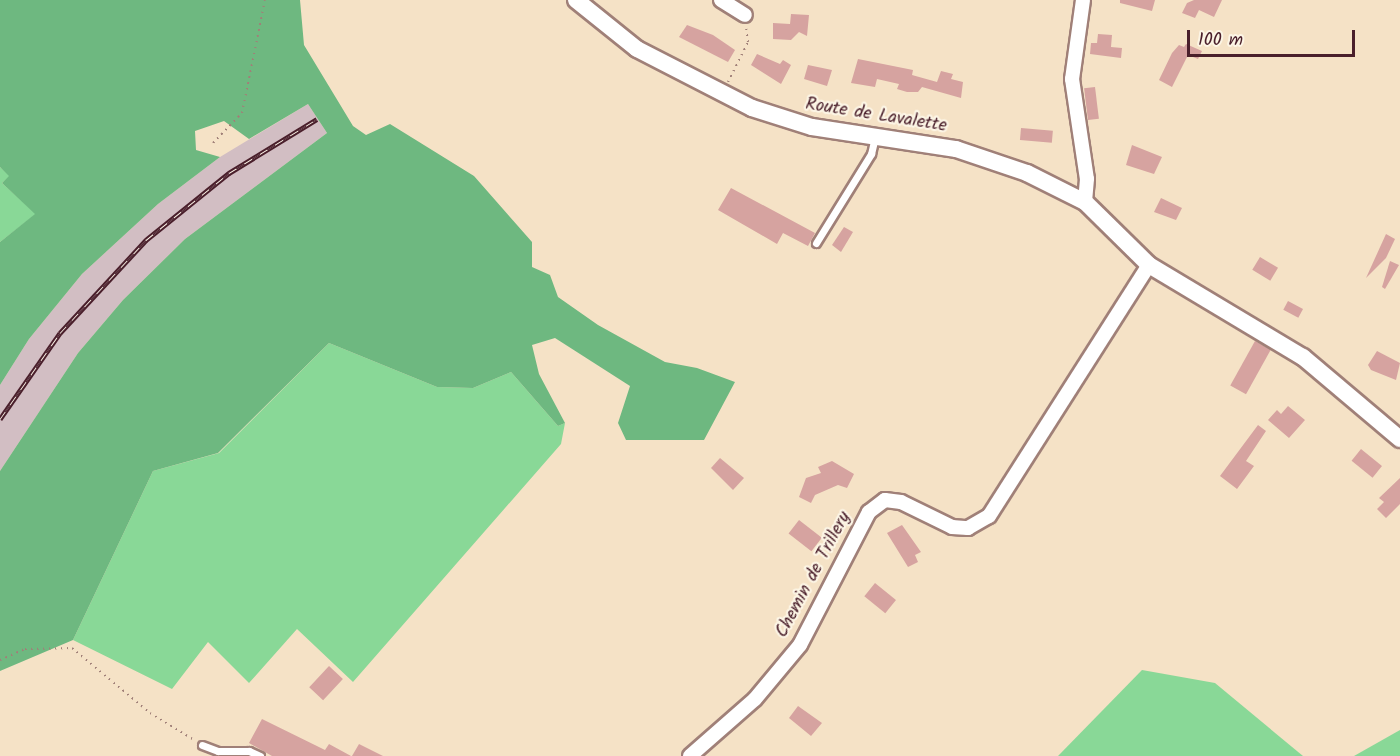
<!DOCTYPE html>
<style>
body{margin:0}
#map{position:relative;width:1400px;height:756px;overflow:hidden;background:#f5e2c6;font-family:Kalam,sans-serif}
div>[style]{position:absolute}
.industrial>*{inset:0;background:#d2bec3}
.green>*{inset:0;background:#89d897}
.forest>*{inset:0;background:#6eb880}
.building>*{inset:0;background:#d6a3a0;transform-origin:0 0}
.path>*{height:2px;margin-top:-1px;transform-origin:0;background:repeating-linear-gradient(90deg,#a08078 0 1.5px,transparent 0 6px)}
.roads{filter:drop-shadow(2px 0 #a08078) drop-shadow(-2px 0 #a08078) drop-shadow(0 2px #a08078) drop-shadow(0 -2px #a08078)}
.service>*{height:7px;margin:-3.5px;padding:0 3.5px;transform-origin:3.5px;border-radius:3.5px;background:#fff}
.minor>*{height:14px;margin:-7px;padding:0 7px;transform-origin:7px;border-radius:7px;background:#fff}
.tertiary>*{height:16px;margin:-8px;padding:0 8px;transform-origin:8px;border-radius:8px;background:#fff}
.rail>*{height:5px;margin-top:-2.5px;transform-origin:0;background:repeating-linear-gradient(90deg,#fcf5e5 0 9px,#4a1f2b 0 18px);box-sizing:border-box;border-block:2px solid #4a1f2b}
span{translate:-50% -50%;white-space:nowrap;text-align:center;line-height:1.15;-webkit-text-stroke:4.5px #fcf5e5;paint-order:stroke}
.street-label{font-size:18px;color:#4a1f2b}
.scale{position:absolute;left:1187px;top:30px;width:168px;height:27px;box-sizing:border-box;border:3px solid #4a1f2b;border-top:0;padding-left:8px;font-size:18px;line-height:21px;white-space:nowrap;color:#4a1f2b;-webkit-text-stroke:4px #fcf5e5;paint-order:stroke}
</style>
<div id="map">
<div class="industrial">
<div style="clip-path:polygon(308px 104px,327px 133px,185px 239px,123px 300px,78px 353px,0 471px,0 385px,29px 339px,82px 274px,158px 204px,220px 157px)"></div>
</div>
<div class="green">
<div style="clip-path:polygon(0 167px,10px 176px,2px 183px,36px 214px,0 242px)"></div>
<div style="clip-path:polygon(329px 343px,437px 387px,473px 388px,511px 372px,558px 426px,565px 423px,561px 444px,353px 682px,297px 629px,249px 683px,208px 642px,172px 689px,73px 640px,153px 471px,219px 453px)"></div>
<div style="clip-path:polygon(1142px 670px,1215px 683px,1303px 756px,1058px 756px)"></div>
<div style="clip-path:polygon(1400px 730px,1400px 756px,1354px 756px)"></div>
</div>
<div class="forest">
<div style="clip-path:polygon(0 0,300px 0,304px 45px,353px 126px,366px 135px,390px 124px,474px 176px,532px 242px,532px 267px,550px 275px,558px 297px,598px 325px,665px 362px,697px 368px,735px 382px,704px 440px,626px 440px,618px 423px,630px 386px,555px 338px,532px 345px,539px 374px,565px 423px,558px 426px,511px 372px,473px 388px,437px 387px,329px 343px,218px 453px,153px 471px,73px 640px,0 671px,0 471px,78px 353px,123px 300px,185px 239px,327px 133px,308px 104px,249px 139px,224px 121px,195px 131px,196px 150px,220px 157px,158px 204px,82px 274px,29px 339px,0 385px,0 242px,35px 214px,2px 183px,9px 176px,0 167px)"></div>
</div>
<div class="building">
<div style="clip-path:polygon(1120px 0,1155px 0,1152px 11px,1120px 3px)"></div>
<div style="clip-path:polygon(1194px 0,1222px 0,1214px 17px,1199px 10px,1195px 18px,1182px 13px,1187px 3px)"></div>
<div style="clip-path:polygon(791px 14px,809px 15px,807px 36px,799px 32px,791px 40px,773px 39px,773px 23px,790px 24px)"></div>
<div style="clip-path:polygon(687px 25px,713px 35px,735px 50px,728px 62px,679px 37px)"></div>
<div style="clip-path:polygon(1098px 34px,1112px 35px,1111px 47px,1122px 48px,1121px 58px,1090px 54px,1091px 43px,1097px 43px)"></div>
<div style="clip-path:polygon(1186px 44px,1202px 51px,1198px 59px,1188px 55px,1172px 87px,1159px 80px,1172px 53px,1179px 45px,1184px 47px)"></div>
<div style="clip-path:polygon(757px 54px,780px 64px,783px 60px,791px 65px,781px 84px,751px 65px)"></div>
<div style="clip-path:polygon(858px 59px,913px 70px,912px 75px,937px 82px,941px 71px,953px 74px,951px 79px,963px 82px,961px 98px,922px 87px,918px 92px,907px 92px,897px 89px,899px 84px,877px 79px,875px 87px,851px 83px)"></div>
<div style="clip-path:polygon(808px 65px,832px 70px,827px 86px,804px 79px)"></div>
<div style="left:1095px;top:87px;width:32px;height:11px;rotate:83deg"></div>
<div style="left:1021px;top:128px;width:32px;height:12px;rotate:5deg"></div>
<div style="clip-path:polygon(1132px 145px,1162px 157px,1154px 174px,1126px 165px)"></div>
<div style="clip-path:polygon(731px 188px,815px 233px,808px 246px,783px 233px,777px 244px,718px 210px)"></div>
<div style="clip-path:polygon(1161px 198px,1182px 208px,1176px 220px,1154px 212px)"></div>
<div style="clip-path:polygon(844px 227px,853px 232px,841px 252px,832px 245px)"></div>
<div style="clip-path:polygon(1386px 234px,1395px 239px,1386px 258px,1366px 278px)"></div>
<div style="left:1260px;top:257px;width:21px;height:15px;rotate:31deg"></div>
<div style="clip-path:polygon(1390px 261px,1399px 265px,1385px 289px,1382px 287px)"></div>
<div style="left:1288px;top:301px;width:17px;height:10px;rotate:28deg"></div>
<div style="left:1255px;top:341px;width:18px;height:51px;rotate:29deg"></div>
<div style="clip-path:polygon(1377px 351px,1400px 363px,1396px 380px,1371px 370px,1368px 365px)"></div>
<div style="clip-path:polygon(1288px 406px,1305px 420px,1289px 438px,1268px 420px,1277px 410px,1281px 414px)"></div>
<div style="clip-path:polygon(1258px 425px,1266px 431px,1246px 461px,1254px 466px,1237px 489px,1220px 476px)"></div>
<div style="left:1361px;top:449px;width:27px;height:15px;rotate:39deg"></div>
<div style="clip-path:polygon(720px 458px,744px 478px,733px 490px,711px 468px)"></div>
<div style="clip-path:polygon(832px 461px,854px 474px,847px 488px,838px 485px,815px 495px,811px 503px,799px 497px,806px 478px,821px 473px,818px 467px)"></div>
<div style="clip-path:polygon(1400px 478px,1400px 504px,1386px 518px,1377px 509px,1384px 502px,1379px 498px)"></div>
<div style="left:799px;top:520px;width:29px;height:17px;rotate:38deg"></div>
<div style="clip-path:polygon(902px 525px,921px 552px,915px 555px,918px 562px,908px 567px,887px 533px)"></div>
<div style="left:875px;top:583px;width:27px;height:17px;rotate:39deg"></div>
<div style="left:329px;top:666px;width:19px;height:29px;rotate:43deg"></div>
<div style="clip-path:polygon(798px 706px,822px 723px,811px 736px,789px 718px)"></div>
<div style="clip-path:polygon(262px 719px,325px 750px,329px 744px,351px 756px,272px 756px,249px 743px)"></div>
<div style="clip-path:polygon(359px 744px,383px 756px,352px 756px)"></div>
</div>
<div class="path">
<div style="left:728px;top:82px;width:45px;rotate:-63.4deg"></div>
<div style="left:748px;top:42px;width:15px;rotate:-98deg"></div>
<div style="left:213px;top:143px;width:42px;rotate:-46deg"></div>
<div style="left:242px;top:113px;width:115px;rotate:-78.5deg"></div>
<div style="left:0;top:660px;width:27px;rotate:-24deg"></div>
<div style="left:25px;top:649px;width:47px;rotate:-1.2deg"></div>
<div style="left:72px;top:648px;width:102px;rotate:39.8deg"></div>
<div style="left:150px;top:713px;width:52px;rotate:31.5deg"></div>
</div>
<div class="roads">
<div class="service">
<div style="left:816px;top:243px;width:105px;rotate:-58.3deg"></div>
<div style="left:871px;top:154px;width:18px;rotate:-77deg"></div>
<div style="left:202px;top:745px;width:17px;rotate:21deg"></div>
<div style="left:218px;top:751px;width:31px"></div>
<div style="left:249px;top:751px;width:12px;rotate:24deg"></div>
</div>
<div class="minor">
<div style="left:721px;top:0;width:28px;rotate:32deg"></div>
<div style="left:1083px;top:0;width:80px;rotate:97.9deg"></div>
<div style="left:1072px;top:79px;width:101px;rotate:81.5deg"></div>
<div style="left:1087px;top:179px;width:23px;rotate:95deg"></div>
<div style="left:690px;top:756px;width:86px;rotate:-41.2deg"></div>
<div style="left:755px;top:699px;width:70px;rotate:-50.2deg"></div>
<div style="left:800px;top:645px;width:150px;rotate:-62.6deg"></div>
<div style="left:869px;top:512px;width:20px;rotate:-37deg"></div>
<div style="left:885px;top:500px;width:16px;rotate:7deg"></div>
<div style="left:901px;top:502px;width:57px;rotate:26.1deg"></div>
<div style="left:952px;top:527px;width:16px;rotate:4deg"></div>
<div style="left:968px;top:528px;width:24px;rotate:-30deg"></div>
<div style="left:989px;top:516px;width:298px;rotate:-57.5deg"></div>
</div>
<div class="tertiary">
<div style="left:576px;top:0;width:78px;rotate:38.8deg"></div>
<div style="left:637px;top:49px;width:129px;rotate:27.2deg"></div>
<div style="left:752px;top:108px;width:63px;rotate:17.6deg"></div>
<div style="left:812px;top:127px;width:146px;rotate:8.7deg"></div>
<div style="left:956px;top:149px;width:75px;rotate:18.7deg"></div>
<div style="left:1027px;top:173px;width:65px;rotate:26.6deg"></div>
<div style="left:1085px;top:202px;width:90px;rotate:44.5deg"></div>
<div style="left:1149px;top:265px;width:179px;rotate:30.9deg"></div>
<div style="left:1303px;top:357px;width:127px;rotate:40.2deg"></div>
</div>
</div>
<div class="rail">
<div style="left:0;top:419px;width:105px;rotate:-55.1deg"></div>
<div style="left:60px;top:333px;width:127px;rotate:-47.2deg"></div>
<div style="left:146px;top:240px;width:107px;rotate:-38.9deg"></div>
<div style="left:229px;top:173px;width:103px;rotate:-31.5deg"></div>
</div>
<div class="street-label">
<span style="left:876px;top:116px;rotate:9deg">Route de Lavalette</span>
<span style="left:814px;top:575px;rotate:-62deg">Chemin de Trillery</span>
</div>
<div class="scale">100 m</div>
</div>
